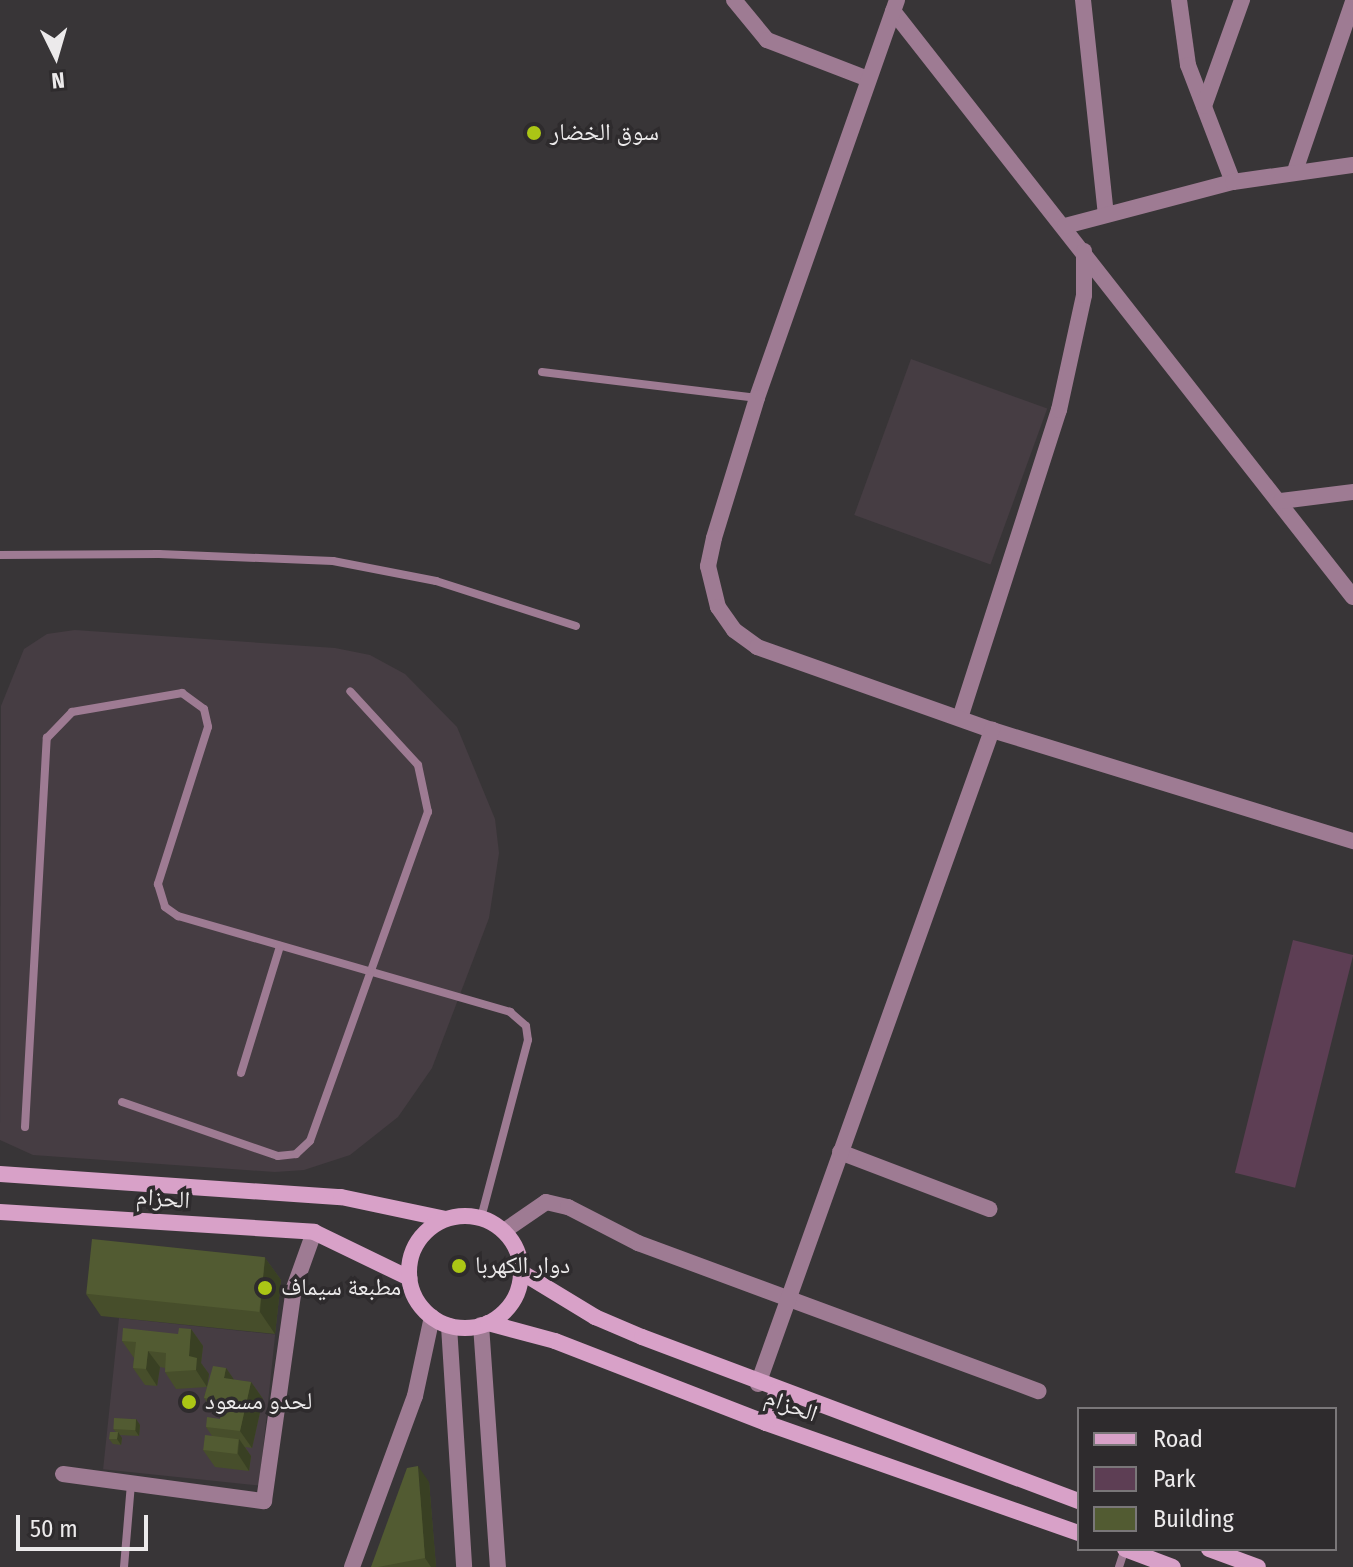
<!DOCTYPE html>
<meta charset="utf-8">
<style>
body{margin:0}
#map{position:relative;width:1353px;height:1567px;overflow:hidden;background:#383537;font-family:"Fira Sans Condensed","Noto Naskh Arabic",sans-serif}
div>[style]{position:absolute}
.built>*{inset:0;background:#463d43;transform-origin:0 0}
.green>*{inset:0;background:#5d3e54;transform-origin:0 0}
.service>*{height:8px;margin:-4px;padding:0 4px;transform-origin:4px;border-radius:4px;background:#9e7b93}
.minor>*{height:16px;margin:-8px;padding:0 8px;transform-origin:8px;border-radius:8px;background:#9e7b93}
.tertiary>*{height:16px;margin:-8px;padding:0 8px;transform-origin:8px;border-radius:8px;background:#9e7b93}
.secondary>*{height:16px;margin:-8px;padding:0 8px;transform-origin:8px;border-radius:8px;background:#d8a1c8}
.secondary>.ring{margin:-8px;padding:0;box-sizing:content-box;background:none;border:16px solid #d8a1c8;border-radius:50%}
.wall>*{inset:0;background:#474e2b}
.shaded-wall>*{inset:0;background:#394023}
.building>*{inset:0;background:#525b32;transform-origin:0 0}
.dots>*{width:22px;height:22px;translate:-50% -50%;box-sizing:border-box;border:4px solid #2e2b2d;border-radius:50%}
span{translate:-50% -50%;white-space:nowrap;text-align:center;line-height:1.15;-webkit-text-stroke:7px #2e2b2d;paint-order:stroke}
.poi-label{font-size:24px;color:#eceaeb}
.left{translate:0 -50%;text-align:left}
.street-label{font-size:24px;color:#eceaeb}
.legend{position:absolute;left:1077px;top:1407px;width:260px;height:144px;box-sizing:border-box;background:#2e2b2d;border:2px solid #7a7779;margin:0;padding:10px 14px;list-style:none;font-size:24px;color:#eceaeb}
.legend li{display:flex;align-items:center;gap:16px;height:40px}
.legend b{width:40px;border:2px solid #7a7779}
.north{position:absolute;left:16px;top:16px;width:80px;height:80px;-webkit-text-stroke:6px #2e2b2d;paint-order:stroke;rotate:175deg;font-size:22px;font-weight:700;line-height:32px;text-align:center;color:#eceaeb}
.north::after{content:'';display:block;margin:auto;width:28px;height:36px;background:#eceaeb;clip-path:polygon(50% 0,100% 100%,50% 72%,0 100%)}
.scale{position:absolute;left:16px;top:1515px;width:132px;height:36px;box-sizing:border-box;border:4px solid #eceaeb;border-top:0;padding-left:10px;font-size:24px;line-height:28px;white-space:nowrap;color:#eceaeb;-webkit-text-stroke:6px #2e2b2d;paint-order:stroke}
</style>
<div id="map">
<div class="built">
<div style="left:911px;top:359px;width:145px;height:166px;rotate:20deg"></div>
<div style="clip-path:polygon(75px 630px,335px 648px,370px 655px,405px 674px,457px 727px,495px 819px,499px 853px,489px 918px,432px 1068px,398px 1117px,350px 1155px,304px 1170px,275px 1172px,33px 1155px,0 1140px,1px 706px,24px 649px,47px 634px)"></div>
<div style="left:119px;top:1318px;width:157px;height:152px;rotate:6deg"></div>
</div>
<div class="green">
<div style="left:1293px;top:940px;width:62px;height:240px;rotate:14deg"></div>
</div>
<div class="service">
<div style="left:542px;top:372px;width:217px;rotate:6.9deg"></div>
<div style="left:0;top:555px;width:159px;rotate:-0.4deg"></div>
<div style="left:159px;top:554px;width:174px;rotate:2.3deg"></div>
<div style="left:333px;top:561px;width:105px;rotate:11deg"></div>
<div style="left:436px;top:581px;width:147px;rotate:17.8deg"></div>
<div style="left:241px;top:1073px;width:133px;rotate:-72.9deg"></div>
<div style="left:122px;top:1102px;width:165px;rotate:19.1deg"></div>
<div style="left:278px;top:1156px;width:18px;rotate:-6deg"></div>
<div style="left:296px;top:1154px;width:19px;rotate:-43deg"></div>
<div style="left:310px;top:1141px;width:350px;rotate:-70.3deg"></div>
<div style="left:428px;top:812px;width:48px;rotate:-102deg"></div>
<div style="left:418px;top:765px;width:100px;rotate:-132.6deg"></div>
<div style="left:25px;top:1127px;width:390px;rotate:-86.8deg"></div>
<div style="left:47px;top:738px;width:36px;rotate:-46deg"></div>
<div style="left:72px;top:712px;width:112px;rotate:-9.8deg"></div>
<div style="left:182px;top:693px;width:27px;rotate:36deg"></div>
<div style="left:204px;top:709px;width:18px;rotate:77deg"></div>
<div style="left:208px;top:727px;width:165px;rotate:107.7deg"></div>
<div style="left:158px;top:884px;width:24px;rotate:73deg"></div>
<div style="left:165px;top:907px;width:16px;rotate:35deg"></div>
<div style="left:178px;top:916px;width:346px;rotate:16.1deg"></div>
<div style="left:510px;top:1012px;width:21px;rotate:41deg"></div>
<div style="left:526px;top:1026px;width:14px;rotate:82deg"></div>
<div style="left:528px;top:1040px;width:184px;rotate:104.8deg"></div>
<div style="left:124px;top:1567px;width:84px;rotate:-85.2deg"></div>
<div style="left:1119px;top:1567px;width:19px;rotate:-72deg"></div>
</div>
<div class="minor">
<div style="left:734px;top:0;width:52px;rotate:50.5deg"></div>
<div style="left:767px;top:40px;width:108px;rotate:21.1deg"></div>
<div style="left:1083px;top:0;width:215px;rotate:83.9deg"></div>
<div style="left:1179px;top:0;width:66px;rotate:82.1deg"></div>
<div style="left:1188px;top:65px;width:125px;rotate:69deg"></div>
<div style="left:893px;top:11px;width:745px;rotate:51.87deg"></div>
<div style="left:1204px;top:106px;width:113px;rotate:-70.3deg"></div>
<div style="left:1295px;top:171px;width:179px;rotate:-71.1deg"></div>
<div style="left:1065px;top:226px;width:174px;rotate:-14.7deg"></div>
<div style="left:1233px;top:182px;width:121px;rotate:-8.1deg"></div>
<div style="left:1281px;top:501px;width:73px;rotate:-7.1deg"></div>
<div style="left:960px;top:718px;width:324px;rotate:-72.2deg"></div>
<div style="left:1059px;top:410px;width:118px;rotate:-77.7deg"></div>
<div style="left:1084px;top:295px;width:44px;rotate:-90deg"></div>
<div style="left:840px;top:1152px;width:160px;rotate:20.9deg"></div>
<div style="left:504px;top:1231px;width:51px;rotate:-34.6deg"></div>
<div style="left:546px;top:1202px;width:23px;rotate:13deg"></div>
<div style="left:568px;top:1207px;width:79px;rotate:27.2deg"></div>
<div style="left:638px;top:1243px;width:427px;rotate:20.3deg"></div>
<div style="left:481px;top:1325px;width:243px;rotate:86deg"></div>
<div style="left:449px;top:1326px;width:241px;rotate:86.4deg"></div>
<div style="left:63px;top:1474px;width:203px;rotate:7.7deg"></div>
<div style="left:264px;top:1501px;width:215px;rotate:-82deg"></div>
<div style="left:294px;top:1288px;width:59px;rotate:-70.3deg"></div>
<div style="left:352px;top:1567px;width:182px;rotate:-69.8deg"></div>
<div style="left:415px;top:1396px;width:81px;rotate:-77.9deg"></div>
</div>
<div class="tertiary">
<div style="left:897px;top:0;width:422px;rotate:109.4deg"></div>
<div style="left:757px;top:398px;width:146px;rotate:107.1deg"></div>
<div style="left:714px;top:538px;width:29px;rotate:102deg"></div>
<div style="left:708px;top:566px;width:42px;rotate:76.3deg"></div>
<div style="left:718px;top:607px;width:28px;rotate:55deg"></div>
<div style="left:734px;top:630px;width:29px;rotate:36deg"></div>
<div style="left:757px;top:647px;width:249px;rotate:19.5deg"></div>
<div style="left:992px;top:730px;width:378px;rotate:17.1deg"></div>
<div style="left:758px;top:1384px;width:695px;rotate:-70.31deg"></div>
</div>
<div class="secondary">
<div style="left:0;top:1174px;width:342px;rotate:3.9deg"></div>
<div style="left:341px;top:1197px;width:106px;rotate:11.9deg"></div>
<div style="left:0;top:1212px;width:315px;rotate:3.6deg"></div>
<div style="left:314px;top:1232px;width:106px;rotate:25.8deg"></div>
<div class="ring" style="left:409px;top:1216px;width:96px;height:96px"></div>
<div style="left:521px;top:1272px;width:87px;rotate:31.3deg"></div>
<div style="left:595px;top:1317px;width:51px;rotate:23.1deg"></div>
<div style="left:642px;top:1337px;width:467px;rotate:20.6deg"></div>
<div style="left:488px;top:1323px;width:69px;rotate:15deg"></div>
<div style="left:555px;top:1341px;width:226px;rotate:21.2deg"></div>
<div style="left:766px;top:1423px;width:332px;rotate:19.4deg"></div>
<div style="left:766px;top:1423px;width:34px;rotate:-71deg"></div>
<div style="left:1125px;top:1549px;width:51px;rotate:20.6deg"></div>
<div style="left:1209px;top:1549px;width:52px;rotate:20.2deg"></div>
</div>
<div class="wall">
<div style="clip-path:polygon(265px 1258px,281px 1280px,275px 1334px,101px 1316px,86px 1294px)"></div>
<div style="clip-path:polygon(191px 1329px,203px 1346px,201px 1363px,209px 1374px,207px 1386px,226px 1368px,234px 1380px,251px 1382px,263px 1399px,252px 1448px,245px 1447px,251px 1456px,249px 1471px,215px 1467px,203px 1450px,212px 1436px,206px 1427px,220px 1419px,220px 1415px,216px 1415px,204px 1398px,207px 1387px,176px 1389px,165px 1372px,165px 1368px,160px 1367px,157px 1386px,145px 1385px,133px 1368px,134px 1358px,122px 1341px,178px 1334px)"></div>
<div style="clip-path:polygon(136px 1419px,140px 1425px,139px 1436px,119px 1435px,122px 1438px,121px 1445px,113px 1444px,109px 1439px,116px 1432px,113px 1429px)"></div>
<div style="clip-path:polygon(429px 1482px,436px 1567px,371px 1567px)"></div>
</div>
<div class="shaded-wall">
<div style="clip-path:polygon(265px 1258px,281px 1280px,275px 1334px,260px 1312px)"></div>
<div style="clip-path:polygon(191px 1329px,203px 1346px,201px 1363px,209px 1374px,207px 1387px,196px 1370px,189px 1356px)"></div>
<div style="clip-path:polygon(148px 1351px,160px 1367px,157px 1386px,146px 1369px)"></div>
<div style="clip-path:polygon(226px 1368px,237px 1384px,224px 1378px)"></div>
<div style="clip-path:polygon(251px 1382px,263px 1399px,252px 1448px,240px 1431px)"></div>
<div style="clip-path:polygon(136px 1419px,140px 1425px,139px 1436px,135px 1430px)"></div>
<div style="clip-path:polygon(118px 1432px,122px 1438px,121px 1445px,117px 1439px)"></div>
<div style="clip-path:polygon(239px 1439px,251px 1456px,249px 1471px,238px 1454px)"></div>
<div style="clip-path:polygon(418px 1466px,429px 1482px,436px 1567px,431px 1567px,425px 1558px)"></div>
</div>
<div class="building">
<div style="left:92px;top:1239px;width:174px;height:55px;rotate:6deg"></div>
<div style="clip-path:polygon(123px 1328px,178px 1334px,179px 1328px,191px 1329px,189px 1356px,197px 1358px,196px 1370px,165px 1372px,166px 1353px,148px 1351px,146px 1369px,133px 1368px,136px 1342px,122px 1341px)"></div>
<div style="clip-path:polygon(213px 1366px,226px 1368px,224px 1378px,251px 1382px,240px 1431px,206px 1427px,207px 1417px,220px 1419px,222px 1400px,204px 1398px)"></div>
<div style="left:114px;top:1418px;width:22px;height:11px;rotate:3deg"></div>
<div style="clip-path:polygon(110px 1432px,118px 1432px,117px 1439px,109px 1439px)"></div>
<div style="left:205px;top:1435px;width:34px;height:15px;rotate:7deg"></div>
<div style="clip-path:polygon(418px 1466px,425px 1558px,378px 1567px,371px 1567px,407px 1468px)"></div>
</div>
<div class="dots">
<div style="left:534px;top:133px;background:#abc615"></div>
<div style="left:459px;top:1266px;background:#abc615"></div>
<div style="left:265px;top:1288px;background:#abc615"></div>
<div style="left:189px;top:1402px;background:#abc615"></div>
</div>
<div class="poi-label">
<span class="left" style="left:550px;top:133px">سوق الخضار</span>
<span class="left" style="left:475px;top:1266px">دوار الكهربا</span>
<span class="left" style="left:281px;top:1288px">مطبعة سيماف</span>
<span class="left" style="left:205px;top:1402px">لحدو مسعود</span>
</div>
<div class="street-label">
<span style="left:163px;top:1199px;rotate:4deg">الحزام</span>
<span style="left:791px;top:1406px;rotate:20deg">الحزام</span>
</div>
<ul class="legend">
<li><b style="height:10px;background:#d8a1c8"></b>Road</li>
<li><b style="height:22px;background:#5d3e54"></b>Park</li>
<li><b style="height:22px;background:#525b32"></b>Building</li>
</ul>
<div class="north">N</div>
<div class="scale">50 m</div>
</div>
